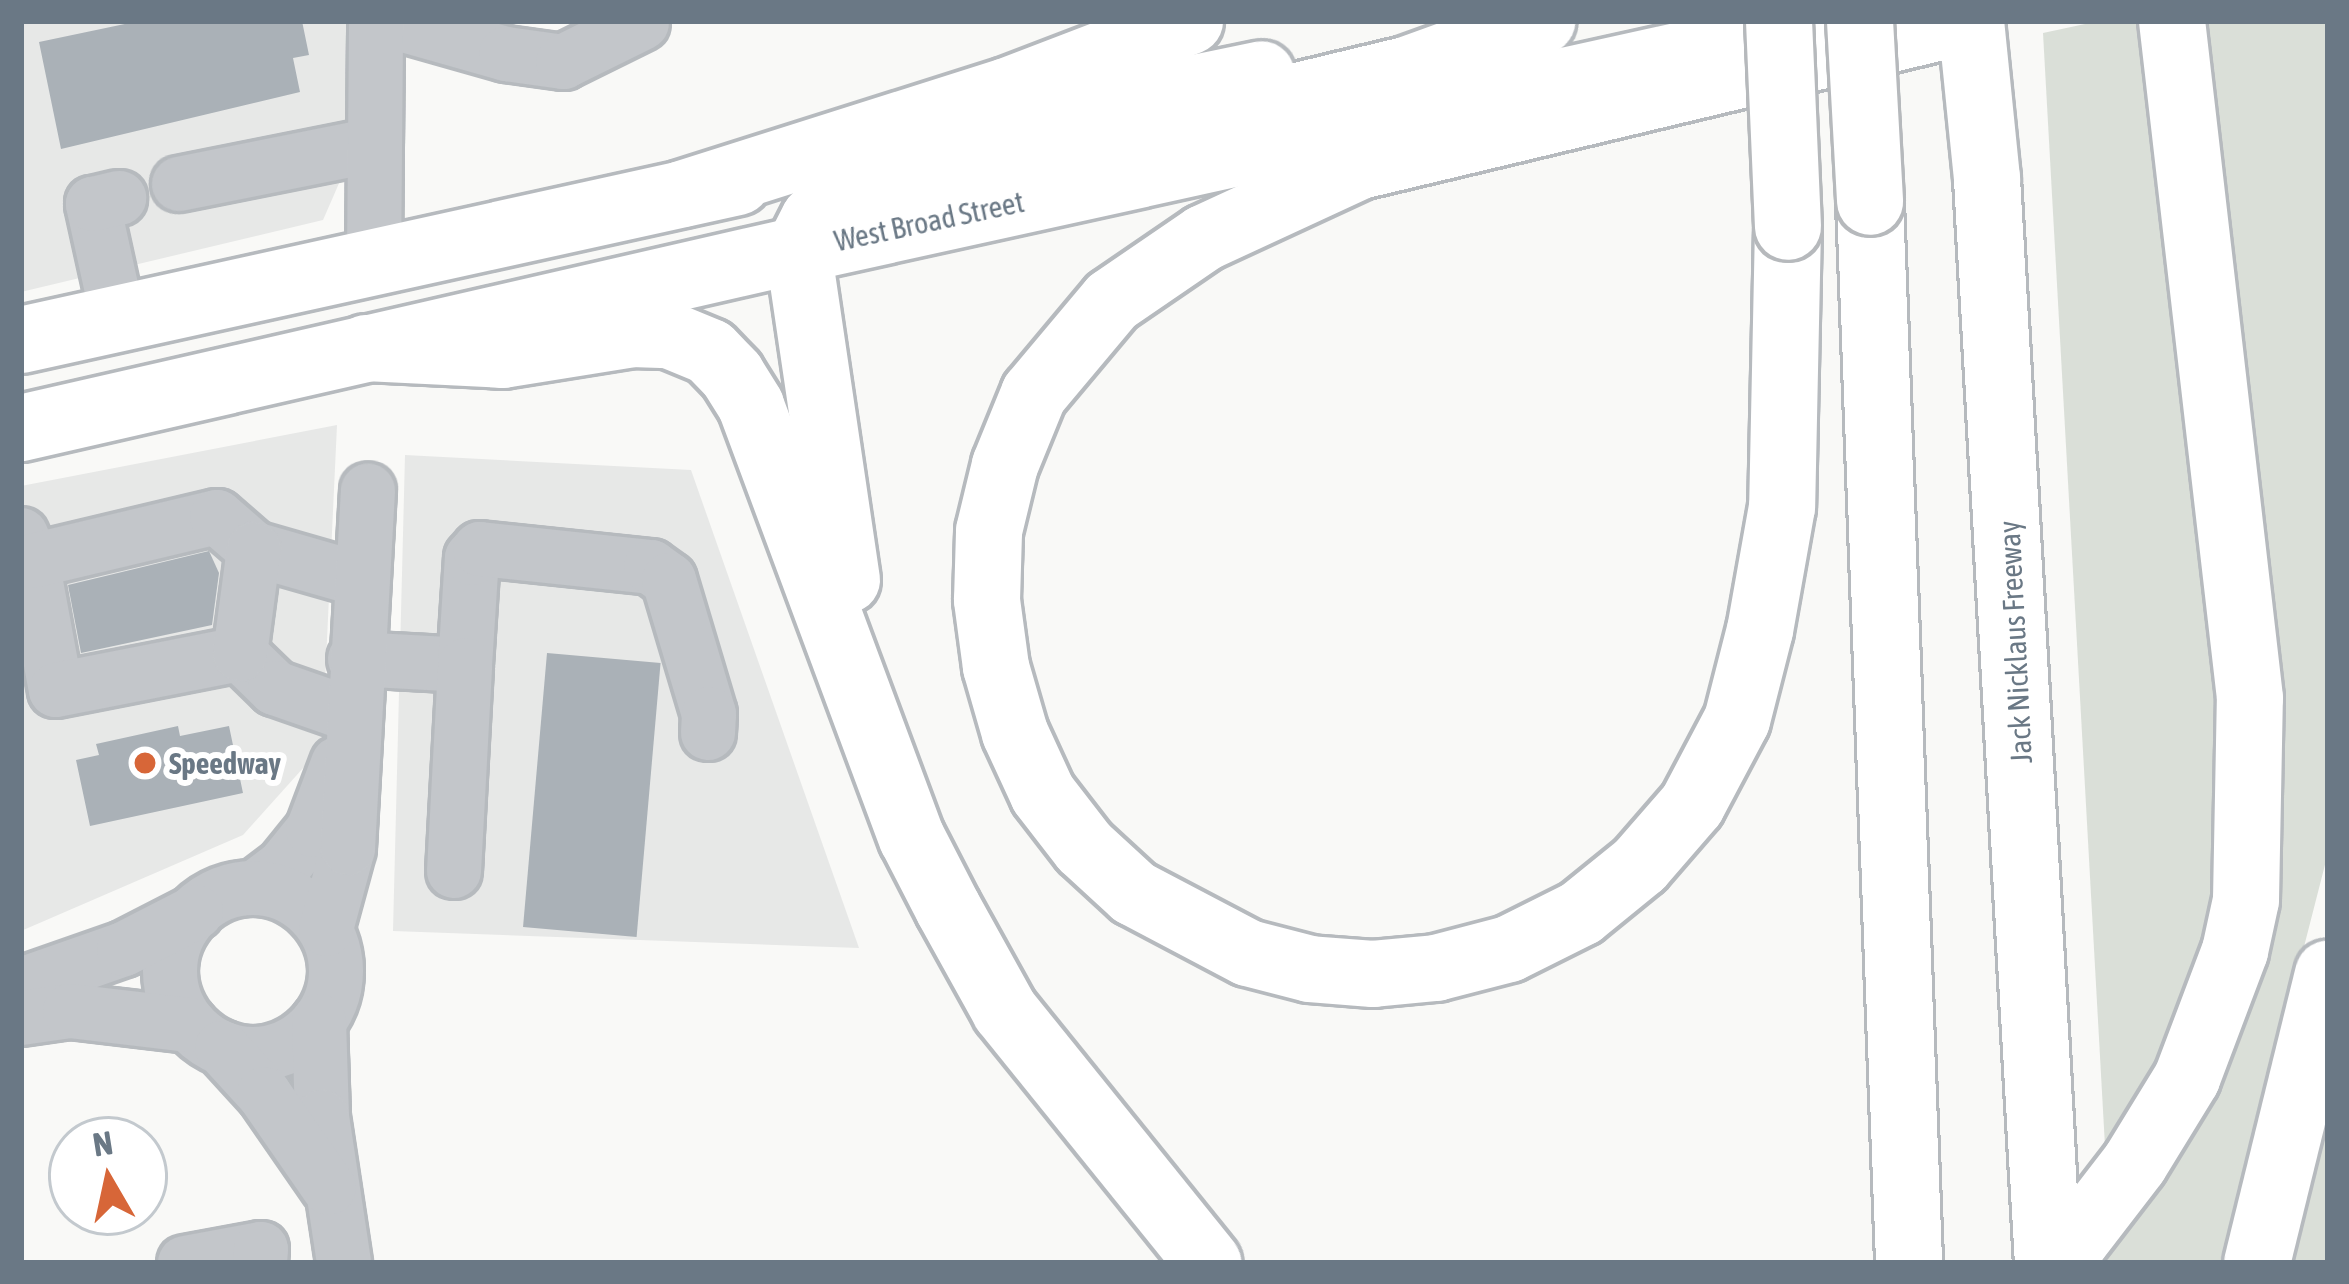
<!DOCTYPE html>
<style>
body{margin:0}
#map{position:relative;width:2349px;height:1284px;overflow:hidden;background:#f9f9f7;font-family:"Asap Condensed",sans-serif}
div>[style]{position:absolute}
.built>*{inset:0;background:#e7e8e7}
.green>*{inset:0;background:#dadfd8}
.building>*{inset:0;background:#aab1b7;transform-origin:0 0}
.roads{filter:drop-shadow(3px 0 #b6babe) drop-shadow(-3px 0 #b6babe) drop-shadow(0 3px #b6babe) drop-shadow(0 -3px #b6babe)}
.minor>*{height:54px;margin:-27px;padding:0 27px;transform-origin:27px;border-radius:27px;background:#c3c6ca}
.minor>.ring{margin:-27px;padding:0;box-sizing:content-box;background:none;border:54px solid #c3c6ca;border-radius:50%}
.major>*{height:66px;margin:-33px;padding:0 33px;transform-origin:33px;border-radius:33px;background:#fff}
.highway>*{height:66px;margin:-33px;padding:0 33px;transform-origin:33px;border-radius:33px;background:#fff}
.bridges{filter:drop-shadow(3px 0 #b6b9bc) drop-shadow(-3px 0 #b6b9bc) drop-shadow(0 3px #b6b9bc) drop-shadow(0 -3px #b6b9bc)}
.highway-bridge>*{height:66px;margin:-33px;padding:0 33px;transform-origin:33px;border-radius:33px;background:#fff}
.dots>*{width:33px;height:33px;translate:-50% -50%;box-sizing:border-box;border:6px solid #fff;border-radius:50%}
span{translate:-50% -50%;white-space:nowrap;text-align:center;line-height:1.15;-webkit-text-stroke:12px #fff;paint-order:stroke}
.street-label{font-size:30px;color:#6a7885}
.poi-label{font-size:30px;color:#6a7885;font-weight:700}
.left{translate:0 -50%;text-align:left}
.frame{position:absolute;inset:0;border:24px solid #6a7885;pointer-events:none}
.north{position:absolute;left:48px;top:1116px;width:120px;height:120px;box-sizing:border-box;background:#fff;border:3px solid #c3c9ce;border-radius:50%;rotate:351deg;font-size:33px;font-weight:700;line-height:48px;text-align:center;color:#6a7885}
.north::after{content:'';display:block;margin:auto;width:42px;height:54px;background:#d76638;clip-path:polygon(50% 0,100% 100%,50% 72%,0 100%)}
</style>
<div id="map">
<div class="built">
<div style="clip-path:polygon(21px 21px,348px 21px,347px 165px,323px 220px,21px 292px)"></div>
<div style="clip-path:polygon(337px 425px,322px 747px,243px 835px,21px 931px,21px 486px)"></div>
<div style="clip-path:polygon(405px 455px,691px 470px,859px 948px,393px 931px)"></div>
</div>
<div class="green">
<div style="clip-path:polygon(2099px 21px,2142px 21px,2230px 704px,2227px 848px,2205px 981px,2106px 1164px,2043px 33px)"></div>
<div style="clip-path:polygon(2207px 21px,2328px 21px,2328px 853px,2223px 1263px,2108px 1263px,2108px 1244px,2182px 1150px,2238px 1033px,2274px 907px,2284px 816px,2276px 665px)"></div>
<div style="clip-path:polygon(2328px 1090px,2328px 1263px,2276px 1263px)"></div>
</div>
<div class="building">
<div style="clip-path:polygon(139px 21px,302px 21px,309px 55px,293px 58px,300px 92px,61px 149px,39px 42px)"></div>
<div style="clip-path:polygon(209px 551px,219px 573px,212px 625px,81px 653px,68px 585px)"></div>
<div style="left:547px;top:653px;width:114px;height:275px;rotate:5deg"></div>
<div style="clip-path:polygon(178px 726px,180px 736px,229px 726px,243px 793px,90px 826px,76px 760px,99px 755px,96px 744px)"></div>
</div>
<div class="roads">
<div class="minor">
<div style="left:390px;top:21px;width:121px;rotate:15.9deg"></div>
<div style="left:506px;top:54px;width:58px;rotate:8deg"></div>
<div style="left:563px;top:62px;width:88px;rotate:-26.3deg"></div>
<div style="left:179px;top:184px;width:199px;rotate:-11.3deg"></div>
<div style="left:374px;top:262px;width:241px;rotate:-89.5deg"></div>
<div style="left:118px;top:318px;width:117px;rotate:-102.4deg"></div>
<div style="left:93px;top:204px;width:27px;rotate:-13deg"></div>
<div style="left:21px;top:535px;width:28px;rotate:67deg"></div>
<div style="left:32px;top:561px;width:131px;rotate:79.5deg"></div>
<div style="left:56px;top:690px;width:187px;rotate:-11.1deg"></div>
<div style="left:240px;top:654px;width:49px;rotate:44.2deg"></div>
<div style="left:275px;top:688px;width:82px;rotate:19.3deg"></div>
<div style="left:254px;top:549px;width:112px;rotate:16deg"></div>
<div style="left:32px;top:561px;width:190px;rotate:-13.4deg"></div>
<div style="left:217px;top:517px;width:49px;rotate:40.9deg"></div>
<div style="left:254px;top:549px;width:106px;rotate:97.6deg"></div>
<div style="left:355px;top:659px;width:110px;rotate:3.1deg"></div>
<div style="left:465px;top:665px;width:107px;rotate:-86.3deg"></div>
<div style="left:472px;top:558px;width:12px;rotate:-48deg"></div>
<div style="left:480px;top:549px;width:172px;rotate:6deg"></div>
<div style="left:651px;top:567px;width:22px;rotate:36deg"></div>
<div style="left:669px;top:580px;width:140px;rotate:73.4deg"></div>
<div style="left:709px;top:714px;width:19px;rotate:93deg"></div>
<div style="left:454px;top:871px;width:206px;rotate:-86.9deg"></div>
<div style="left:255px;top:888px;width:36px;rotate:-37deg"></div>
<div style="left:284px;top:866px;width:46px;rotate:-51.1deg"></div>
<div style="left:313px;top:830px;width:71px;rotate:-69.3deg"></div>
<div class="ring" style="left:170px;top:888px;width:112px;height:112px"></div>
<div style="left:326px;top:929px;width:84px;rotate:-74.8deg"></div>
<div style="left:348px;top:848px;width:358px;rotate:-86.8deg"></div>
<div style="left:21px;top:985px;width:109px;rotate:-19.3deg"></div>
<div style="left:124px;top:949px;width:81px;rotate:-27.2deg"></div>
<div style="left:21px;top:1018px;width:49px;rotate:-8.1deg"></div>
<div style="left:70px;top:1011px;width:121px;rotate:6.7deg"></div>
<div style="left:319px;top:1021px;width:96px;rotate:88.2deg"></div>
<div style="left:322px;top:1117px;width:148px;rotate:81.4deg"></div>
<div style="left:222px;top:1048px;width:62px;rotate:47.6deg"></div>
<div style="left:264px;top:1094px;width:114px;rotate:55.3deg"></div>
<div style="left:185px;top:1263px;width:77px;rotate:-10.4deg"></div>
<div style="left:261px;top:1249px;width:14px;rotate:94deg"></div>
</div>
<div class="major">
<div style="left:910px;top:147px;width:359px;rotate:-11.7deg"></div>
<div style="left:21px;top:340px;width:734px;rotate:-12.43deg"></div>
<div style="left:21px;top:428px;width:797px;rotate:-12.9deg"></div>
<div style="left:798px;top:250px;width:975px;rotate:-12.44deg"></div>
</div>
<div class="highway">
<div style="left:1971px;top:21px;width:159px;rotate:84.2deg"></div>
<div style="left:1987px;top:179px;width:1086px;rotate:86.78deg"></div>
<div style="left:682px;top:194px;width:341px;rotate:-17.6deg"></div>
<div style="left:1007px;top:91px;width:196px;rotate:-20.9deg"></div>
<div style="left:1870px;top:202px;width:1062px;rotate:87.89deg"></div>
<div style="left:1788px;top:227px;width:280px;rotate:91.2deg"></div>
<div style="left:1782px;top:507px;width:125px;rotate:100.1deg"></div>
<div style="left:1760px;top:630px;width:93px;rotate:104.3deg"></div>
<div style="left:1737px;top:720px;width:96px;rotate:117.9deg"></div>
<div style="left:1692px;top:805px;width:79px;rotate:130.9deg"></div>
<div style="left:1640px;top:865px;width:76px;rotate:140.9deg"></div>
<div style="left:1581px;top:913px;width:80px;rotate:153.4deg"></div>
<div style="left:1509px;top:949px;width:75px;rotate:165.4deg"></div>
<div style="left:1436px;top:968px;width:63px;rotate:174.6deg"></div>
<div style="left:1373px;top:974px;width:63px;rotate:-175.5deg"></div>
<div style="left:1310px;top:969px;width:64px;rotate:-165.5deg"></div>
<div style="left:1248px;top:953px;width:129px;rotate:-152.2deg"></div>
<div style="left:1134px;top:893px;width:68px;rotate:-137.4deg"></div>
<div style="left:1084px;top:847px;width:67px;rotate:-127.7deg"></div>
<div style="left:1043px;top:794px;width:67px;rotate:-114.7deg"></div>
<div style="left:1015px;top:733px;width:69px;rotate:-106.1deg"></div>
<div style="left:996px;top:667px;width:68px;rotate:-97.7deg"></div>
<div style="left:987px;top:600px;width:69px;rotate:-88.3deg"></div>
<div style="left:989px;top:531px;width:68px;rotate:-76.4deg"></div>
<div style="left:1005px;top:465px;width:77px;rotate:-67.8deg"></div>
<div style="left:1034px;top:394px;width:121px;rotate:-50deg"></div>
<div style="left:1112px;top:301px;width:112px;rotate:-34.4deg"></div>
<div style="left:1204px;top:238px;width:172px;rotate:-24.8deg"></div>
<div style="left:1360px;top:166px;width:623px;rotate:-13.46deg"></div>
<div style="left:366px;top:348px;width:137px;rotate:2.9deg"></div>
<div style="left:503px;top:355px;width:131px;rotate:-9.2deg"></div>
<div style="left:632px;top:334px;width:37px;rotate:2deg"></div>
<div style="left:669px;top:335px;width:44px;rotate:22.5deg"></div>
<div style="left:710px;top:352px;width:32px;rotate:46deg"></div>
<div style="left:732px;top:375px;width:36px;rotate:58deg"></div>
<div style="left:751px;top:406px;width:461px;rotate:69.6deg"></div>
<div style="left:912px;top:838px;width:79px;rotate:62.8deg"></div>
<div style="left:948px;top:908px;width:118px;rotate:61deg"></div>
<div style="left:1005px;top:1011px;width:324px;rotate:51.1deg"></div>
<div style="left:847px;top:580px;width:334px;rotate:-98.4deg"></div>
<div style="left:798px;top:250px;width:35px;rotate:-63deg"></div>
<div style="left:814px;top:219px;width:110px;rotate:-16.9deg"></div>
<div style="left:919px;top:187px;width:501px;rotate:-13.51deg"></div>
<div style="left:1406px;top:70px;width:145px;rotate:-19.8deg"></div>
<div style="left:2050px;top:1263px;width:33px;rotate:-41deg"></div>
<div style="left:2075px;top:1241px;width:98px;rotate:-52.4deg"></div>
<div style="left:2135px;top:1163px;width:100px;rotate:-58.5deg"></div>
<div style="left:2187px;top:1078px;width:136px;rotate:-69.3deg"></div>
<div style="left:2235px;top:951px;width:52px;rotate:-77.8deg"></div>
<div style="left:2246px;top:900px;width:202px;rotate:-88.9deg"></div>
<div style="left:2250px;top:698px;width:681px;rotate:-96.57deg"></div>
<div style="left:2257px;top:1263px;width:298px;rotate:-76.2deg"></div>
</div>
</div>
<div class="bridges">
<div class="highway-bridge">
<div style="left:1779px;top:21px;width:206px;rotate:87.5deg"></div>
<div style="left:1860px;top:21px;width:181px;rotate:86.8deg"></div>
</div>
</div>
<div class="dots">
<div style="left:145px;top:763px;background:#d76638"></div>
</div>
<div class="street-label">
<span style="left:929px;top:221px;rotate:-12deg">West Broad Street</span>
<span style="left:2015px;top:642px;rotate:-93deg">Jack Nicklaus Freeway</span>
</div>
<div class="poi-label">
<span class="left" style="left:169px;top:763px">Speedway</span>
</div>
<div class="frame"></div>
<div class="north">N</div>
</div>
